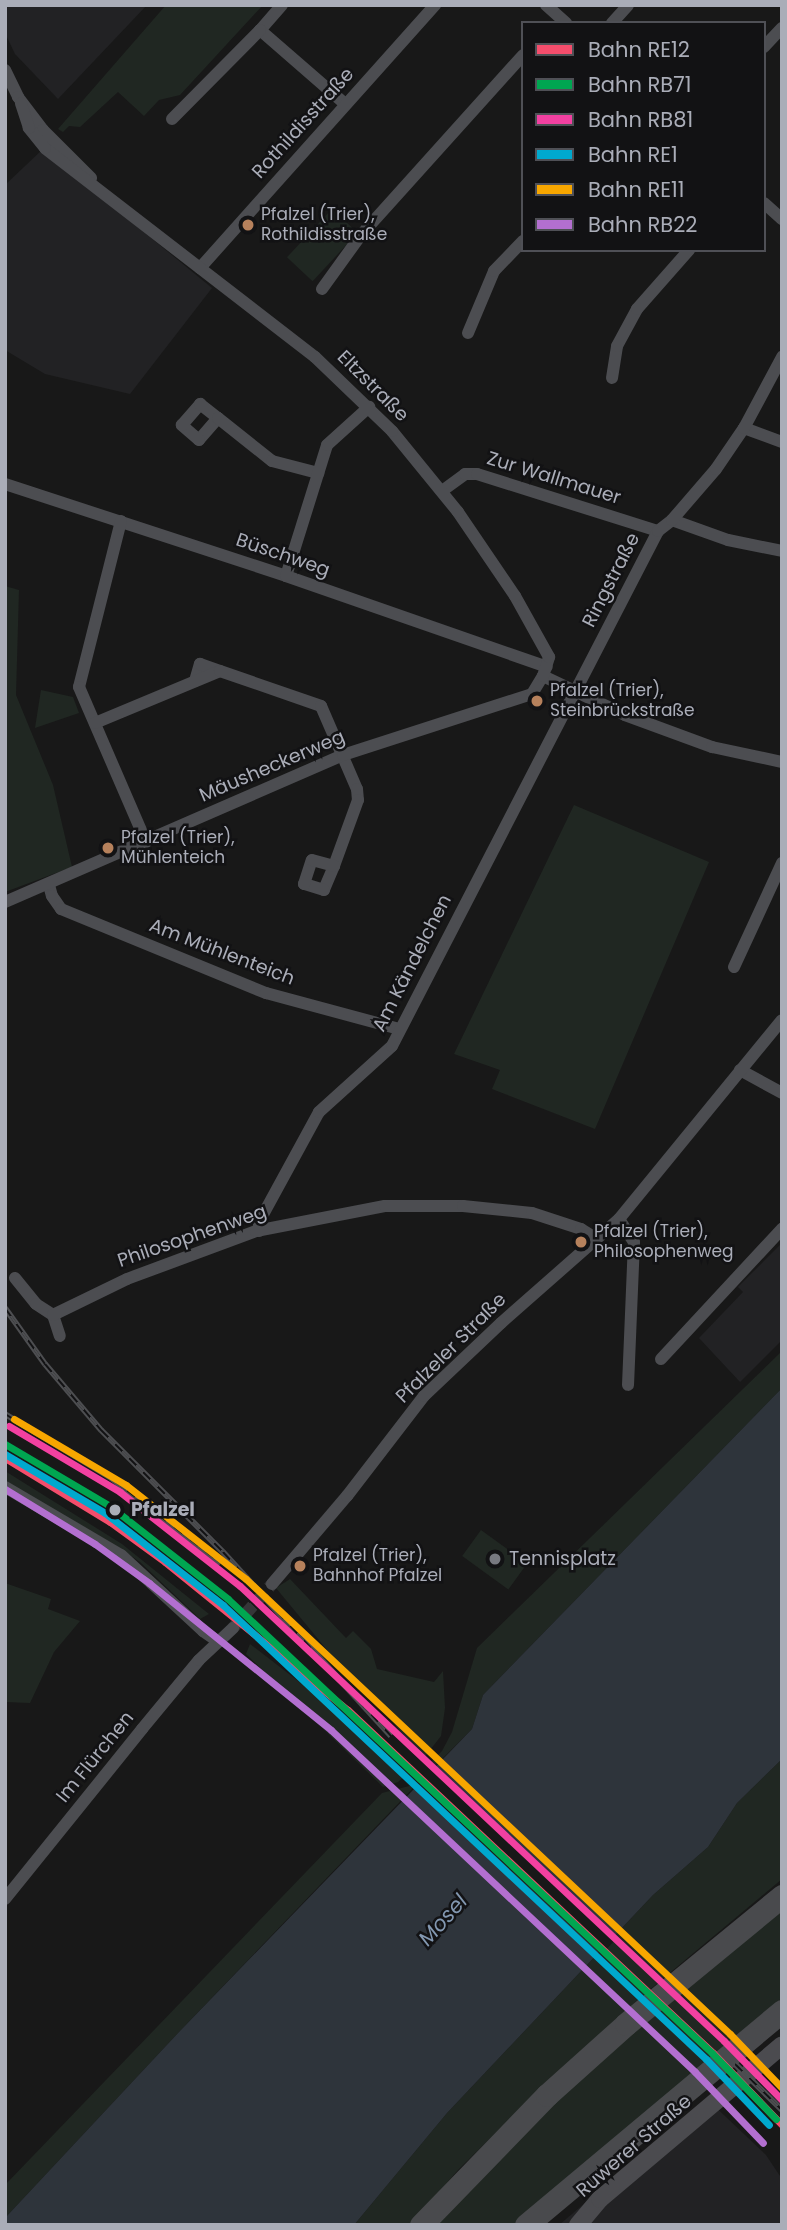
<!DOCTYPE html>
<meta charset="utf-8">
<style>
body{margin:0}
#map{position:relative;width:787px;height:2230px;overflow:hidden;background:#181818;font-family:Poppins,sans-serif}
div>[style]{position:absolute}
.built>*{inset:0;background:#222224}
.green>*{inset:0;background:#202722;transform-origin:0 0}
.water>*{inset:0;background:#2e343b}
.pier>*{inset:0;background:#181818;transform-origin:0 0}
.minor-tunnel>*{height:12px;margin-top:-6px;transform-origin:0;background:repeating-linear-gradient(90deg,#353638 0 12px,transparent 0 18px)}
.minor>*{height:12px;margin:-6px;padding:0 6px;transform-origin:6px;border-radius:6px;background:#4c4d51}
.secondary>*{height:18px;margin:-9px;padding:0 9px;transform-origin:9px;border-radius:9px;background:#4b4b4f}
.motorway>*{height:23px;margin:-11.5px;padding:0 11.5px;transform-origin:11.5px;border-radius:11.5px;background:#494a4d}
.rail>*{height:6px;margin-top:-3px;transform-origin:0;background:repeating-linear-gradient(90deg,#121214 0 10px,#4d4e51 0 20px);box-sizing:border-box;border-block:2px solid #4d4e51}
.rail-1>*{height:7px;margin:-3.5px;padding:0 3.5px;transform-origin:3.5px;border-radius:3.5px;background:#f44d6c}
.rail-2>*{height:7px;margin:-3.5px;padding:0 3.5px;transform-origin:3.5px;border-radius:3.5px;background:#00a651}
.rail-3>*{height:7px;margin:-3.5px;padding:0 3.5px;transform-origin:3.5px;border-radius:3.5px;background:#f240a1}
.rail-4>*{height:7px;margin:-3.5px;padding:0 3.5px;transform-origin:3.5px;border-radius:3.5px;background:#00a9ce}
.rail-5>*{height:7px;margin:-3.5px;padding:0 3.5px;transform-origin:3.5px;border-radius:3.5px;background:#f7a600}
.rail-6>*{height:7px;margin:-3.5px;padding:0 3.5px;transform-origin:3.5px;border-radius:3.5px;background:#b36fd0}
.dots>*{width:19px;height:19px;translate:-50% -50%;box-sizing:border-box;border:4px solid #121214;border-radius:50%}
span{translate:-50% -50%;white-space:nowrap;text-align:center;line-height:1.15;-webkit-text-stroke:5px #121214;paint-order:stroke}
.bus-label{font-size:17px;color:#aaadb8}
.left{translate:0 -50%;text-align:left}
.street-label{font-size:19px;color:#aaadb8}
.stop-label{font-size:19px;color:#aaadb8;font-weight:700}
.poi-label{font-size:19px;color:#aaadb8}
.water-label{font-size:21px;color:#8398b1;font-style:italic}
.frame{position:absolute;inset:0;border:7px solid #aaadb8;pointer-events:none}
.legend{position:absolute;left:521px;top:21px;width:245px;height:231px;box-sizing:border-box;background:#121214;border:2px solid #4f5056;margin:0;padding:9px 12px;list-style:none;font-size:21px;color:#aaadb8}
.legend li{display:flex;align-items:center;gap:14px;height:35px}
.legend b{width:35px;border:2px solid #4f5056}
</style>
<div id="map">
<div class="built">
<div style="clip-path:polygon(5px 5px,147px 5px,58px 99px,15px 54px,5px 33px)"></div>
<div style="clip-path:polygon(43px 149px,212px 288px,130px 394px,45px 374px,5px 350px,5px 185px)"></div>
<div style="clip-path:polygon(782px 1243px,782px 1340px,740px 1382px,699px 1338px,743px 1292px,738px 1287px)"></div>
<div style="clip-path:polygon(707px 2099px,766px 2155px,782px 2179px,782px 2225px,559px 2225px)"></div>
</div>
<div class="green">
<div style="clip-path:polygon(166px 5px,263px 5px,180px 95px,159px 100px,144px 116px,118px 92px,80px 127px,69px 126px,63px 132px,58px 129px)"></div>
<div style="left:332px;top:209px;width:35px;height:66px;rotate:43deg"></div>
<div style="clip-path:polygon(5px 586px,19px 590px,16px 695px,53px 785px,72px 867px,5px 892px)"></div>
<div style="clip-path:polygon(41px 690px,73px 697px,79px 713px,35px 728px)"></div>
<div style="clip-path:polygon(574px 805px,709px 862px,595px 1129px,492px 1089px,500px 1070px,454px 1054px)"></div>
<div style="clip-path:polygon(782px 1351px,782px 1388px,483px 1695px,472px 1729px,432px 1769px,429px 1764px,442px 1751px,452px 1732px,477px 1648px)"></div>
<div style="clip-path:polygon(5px 1471px,122px 1544px,209px 1614px,200px 1619px,140px 1562px,110px 1542px,5px 1481px)"></div>
<div style="left:481px;top:1530px;width:57px;height:32px;rotate:36deg"></div>
<div style="clip-path:polygon(290px 1579px,346px 1638px,353px 1631px,371px 1649px,377px 1669px,434px 1682px,443px 1671px,445px 1708px,441px 1736px,423px 1759px,409px 1746px,392px 1720px,342px 1668px,276px 1588px)"></div>
<div style="clip-path:polygon(5px 1583px,51px 1599px,48px 1609px,80px 1621px,54px 1652px,30px 1703px,5px 1702px)"></div>
<div style="clip-path:polygon(250px 1644px,337px 1711px,404px 1777px,398px 1782px,383px 1787px,246px 1654px)"></div>
<div style="clip-path:polygon(782px 1759px,782px 1879px,641px 1997px,524px 2105px,458px 2170px,410px 2225px,354px 2225px,447px 2113px,653px 1895px,708px 1847px,737px 1803px)"></div>
<div style="clip-path:polygon(417px 1784px,179px 2032px,5px 2218px,5px 2185px,382px 1793px)"></div>
<div style="clip-path:polygon(782px 1909px,782px 1998px,761px 2017px,513px 2225px,432px 2225px,536px 2117px,695px 1978px)"></div>
</div>
<div class="water">
<div style="clip-path:polygon(782px 1388px,782px 1759px,737px 1803px,708px 1847px,653px 1895px,447px 2113px,354px 2225px,5px 2225px,5px 2218px,179px 2032px,472px 1729px,483px 1695px)"></div>
</div>
<div class="pier">
<div style="left:430px;top:1766px;width:254px;height:21px;rotate:43deg"></div>
</div>
<div class="minor-tunnel">
<div style="left:233px;top:1628px;width:59px;rotate:-48.4deg"></div>
</div>
<div class="minor">
<div style="left:282px;top:5px;width:33px;rotate:131deg"></div>
<div style="left:260px;top:30px;width:113px;rotate:41deg"></div>
<div style="left:546px;top:5px;width:27px;rotate:42deg"></div>
<div style="left:612px;top:23px;width:24px;rotate:-48deg"></div>
<div style="left:764px;top:47px;width:26px;rotate:-47deg"></div>
<div style="left:5px;top:70px;width:30px;rotate:64deg"></div>
<div style="left:18px;top:97px;width:41px;rotate:52.9deg"></div>
<div style="left:43px;top:130px;width:68px;rotate:45deg"></div>
<div style="left:172px;top:119px;width:125px;rotate:-45.3deg"></div>
<div style="left:764px;top:203px;width:24px;rotate:42deg"></div>
<div style="left:200px;top:268px;width:353px;rotate:-48.2deg"></div>
<div style="left:322px;top:289px;width:67px;rotate:-54.2deg"></div>
<div style="left:361px;top:235px;width:242px;rotate:-48deg"></div>
<div style="left:468px;top:333px;width:67px;rotate:-67.2deg"></div>
<div style="left:494px;top:271px;width:42px;rotate:-46deg"></div>
<div style="left:612px;top:378px;width:32px;rotate:-81deg"></div>
<div style="left:617px;top:346px;width:42px;rotate:-61.6deg"></div>
<div style="left:637px;top:309px;width:79px;rotate:-48.6deg"></div>
<div style="left:218px;top:418px;width:29px;rotate:131deg"></div>
<div style="left:199px;top:440px;width:23px;rotate:-139deg"></div>
<div style="left:182px;top:425px;width:28px;rotate:-49deg"></div>
<div style="left:200px;top:404px;width:23px;rotate:38deg"></div>
<div style="left:218px;top:418px;width:69px;rotate:38.5deg"></div>
<div style="left:272px;top:461px;width:48px;rotate:14.6deg"></div>
<div style="left:744px;top:428px;width:40px;rotate:20.2deg"></div>
<div style="left:5px;top:484px;width:296px;rotate:18.1deg"></div>
<div style="left:286px;top:576px;width:276px;rotate:19.2deg"></div>
<div style="left:442px;top:491px;width:29px;rotate:-36deg"></div>
<div style="left:465px;top:474px;width:12px"></div>
<div style="left:477px;top:474px;width:190px;rotate:17.5deg"></div>
<div style="left:672px;top:520px;width:59px;rotate:19.7deg"></div>
<div style="left:728px;top:540px;width:55px;rotate:11.5deg"></div>
<div style="left:121px;top:521px;width:171px;rotate:104.2deg"></div>
<div style="left:79px;top:687px;width:169px;rotate:66.6deg"></div>
<div style="left:286px;top:576px;width:137px;rotate:-72.6deg"></div>
<div style="left:327px;top:445px;width:57px;rotate:-42.1deg"></div>
<div style="left:543px;top:676px;width:91px;rotate:25.4deg"></div>
<div style="left:625px;top:715px;width:93px;rotate:20.2deg"></div>
<div style="left:712px;top:747px;width:72px;rotate:12.1deg"></div>
<div style="left:195px;top:681px;width:18px;rotate:-74deg"></div>
<div style="left:200px;top:664px;width:21px;rotate:19deg"></div>
<div style="left:95px;top:723px;width:135px;rotate:-22.6deg"></div>
<div style="left:220px;top:671px;width:107px;rotate:19.1deg"></div>
<div style="left:321px;top:706px;width:90px;rotate:66.6deg"></div>
<div style="left:357px;top:789px;width:11px;rotate:85deg"></div>
<div style="left:358px;top:800px;width:70px;rotate:110deg"></div>
<div style="left:334px;top:866px;width:26px;rotate:113deg"></div>
<div style="left:324px;top:890px;width:21px;rotate:-163deg"></div>
<div style="left:304px;top:884px;width:25px;rotate:-72deg"></div>
<div style="left:312px;top:860px;width:23px;rotate:15deg"></div>
<div style="left:49px;top:885px;width:11px;rotate:75deg"></div>
<div style="left:52px;top:896px;width:16px;rotate:55deg"></div>
<div style="left:61px;top:909px;width:222px;rotate:22.3deg"></div>
<div style="left:266px;top:993px;width:138px;rotate:15.1deg"></div>
<div style="left:5px;top:902px;width:369px;rotate:-23.5deg"></div>
<div style="left:343px;top:755px;width:199px;rotate:-17.9deg"></div>
<div style="left:532px;top:694px;width:21px;rotate:-59deg"></div>
<div style="left:543px;top:676px;width:20px;rotate:-72deg"></div>
<div style="left:549px;top:657px;width:70px;rotate:-119.1deg"></div>
<div style="left:515px;top:596px;width:102px;rotate:-124.2deg"></div>
<div style="left:458px;top:512px;width:104px;rotate:-129.2deg"></div>
<div style="left:392px;top:431px;width:107px;rotate:-136.1deg"></div>
<div style="left:315px;top:357px;width:341px;rotate:-142.3deg"></div>
<div style="left:45px;top:148px;width:26px;rotate:-129deg"></div>
<div style="left:29px;top:128px;width:26px;rotate:-108deg"></div>
<div style="left:734px;top:967px;width:115px;rotate:-65.2deg"></div>
<div style="left:740px;top:1070px;width:48px;rotate:28.7deg"></div>
<div style="left:619px;top:1219px;width:27px;rotate:57deg"></div>
<div style="left:634px;top:1242px;width:143px;rotate:92.4deg"></div>
<div style="left:259px;top:1231px;width:9px;rotate:-90deg"></div>
<div style="left:259px;top:1222px;width:125px;rotate:-61.4deg"></div>
<div style="left:319px;top:1112px;width:98px;rotate:-42.1deg"></div>
<div style="left:392px;top:1046px;width:580px;rotate:-62.68deg"></div>
<div style="left:658px;top:531px;width:18px;rotate:-38deg"></div>
<div style="left:672px;top:520px;width:67px;rotate:-49.2deg"></div>
<div style="left:716px;top:469px;width:50px;rotate:-55.7deg"></div>
<div style="left:744px;top:428px;width:81px;rotate:-61.8deg"></div>
<div style="left:15px;top:1278px;width:33px;rotate:51deg"></div>
<div style="left:36px;top:1304px;width:20px;rotate:33deg"></div>
<div style="left:53px;top:1315px;width:22px;rotate:72deg"></div>
<div style="left:53px;top:1315px;width:82px;rotate:-25.9deg"></div>
<div style="left:127px;top:1279px;width:138px;rotate:-20.4deg"></div>
<div style="left:256px;top:1231px;width:131px;rotate:-11deg"></div>
<div style="left:385px;top:1206px;width:78px"></div>
<div style="left:463px;top:1206px;width:69px;rotate:5.8deg"></div>
<div style="left:532px;top:1213px;width:52px;rotate:18.1deg"></div>
<div style="left:581px;top:1229px;width:19px;rotate:32deg"></div>
<div style="left:661px;top:1359px;width:178px;rotate:-47.1deg"></div>
<div style="left:5px;top:1487px;width:134px;rotate:30.4deg"></div>
<div style="left:121px;top:1555px;width:112px;rotate:42.8deg"></div>
<div style="left:203px;top:1631px;width:19px;rotate:35deg"></div>
<div style="left:272px;top:1584px;width:116px;rotate:-49.6deg"></div>
<div style="left:347px;top:1496px;width:126px;rotate:-52.4deg"></div>
<div style="left:424px;top:1396px;width:106px;rotate:-43.5deg"></div>
<div style="left:501px;top:1323px;width:157px;rotate:-41.4deg"></div>
<div style="left:619px;top:1219px;width:257px;rotate:-50.7deg"></div>
<div style="left:5px;top:1899px;width:218px;rotate:-51.1deg"></div>
<div style="left:142px;top:1729px;width:89px;rotate:-50.4deg"></div>
<div style="left:199px;top:1660px;width:47px;rotate:-43.3deg"></div>
</div>
<div class="secondary">
<div style="left:578px;top:2225px;width:34px;rotate:-50deg"></div>
<div style="left:600px;top:2199px;width:238px;rotate:-40.2deg"></div>
</div>
<div class="motorway">
<div style="left:421px;top:2225px;width:181px;rotate:-45.9deg"></div>
<div style="left:547px;top:2095px;width:106px;rotate:-41.9deg"></div>
<div style="left:626px;top:2024px;width:202px;rotate:-39.4deg"></div>
<div style="left:526px;top:2225px;width:334px;rotate:-39.9deg"></div>
</div>
<div class="rail">
<div style="left:5px;top:1308px;width:69px;rotate:54.5deg"></div>
<div style="left:45px;top:1364px;width:87px;rotate:49.7deg"></div>
<div style="left:101px;top:1430px;width:173px;rotate:45deg"></div>
<div style="left:223px;top:1552px;width:249px;rotate:47.6deg"></div>
<div style="left:5px;top:1414px;width:124px;rotate:31.1deg"></div>
<div style="left:111px;top:1478px;width:139px;rotate:37.7deg"></div>
<div style="left:735px;top:2064px;width:66px;rotate:44.4deg"></div>
</div>
<div class="rail-1">
<div style="left:5px;top:1458px;width:123px;rotate:31.4deg"></div>
<div style="left:110px;top:1522px;width:68px;rotate:36deg"></div>
<div style="left:165px;top:1562px;width:235px;rotate:39deg"></div>
<div style="left:348px;top:1710px;width:501px;rotate:43.22deg"></div>
<div style="left:713px;top:2053px;width:100px;rotate:46.2deg"></div>
</div>
<div class="rail-2">
<div style="left:5px;top:1444px;width:122px;rotate:30.6deg"></div>
<div style="left:110px;top:1506px;width:150px;rotate:38.2deg"></div>
<div style="left:228px;top:1599px;width:664px;rotate:43.17deg"></div>
<div style="left:712px;top:2053px;width:92px;rotate:45.9deg"></div>
</div>
<div class="rail-3">
<div style="left:9px;top:1426px;width:129px;rotate:30.7deg"></div>
<div style="left:120px;top:1492px;width:152px;rotate:38.1deg"></div>
<div style="left:240px;top:1586px;width:664px;rotate:43.23deg"></div>
<div style="left:724px;top:2041px;width:83px;rotate:45.5deg"></div>
</div>
<div class="rail-4">
<div style="left:5px;top:1454px;width:116px;rotate:30.5deg"></div>
<div style="left:105px;top:1513px;width:150px;rotate:37.9deg"></div>
<div style="left:223px;top:1605px;width:663px;rotate:43.23deg"></div>
<div style="left:706px;top:2059px;width:91px;rotate:46.3deg"></div>
</div>
<div class="rail-5">
<div style="left:14px;top:1419px;width:130px;rotate:30.5deg"></div>
<div style="left:126px;top:1485px;width:152px;rotate:38.1deg"></div>
<div style="left:246px;top:1579px;width:664px;rotate:43.23deg"></div>
<div style="left:730px;top:2034px;width:75px;rotate:46.1deg"></div>
</div>
<div class="rail-6">
<div style="left:5px;top:1489px;width:105px;rotate:31.4deg"></div>
<div style="left:95px;top:1544px;width:67px;rotate:35.8deg"></div>
<div style="left:149px;top:1583px;width:234px;rotate:38.9deg"></div>
<div style="left:331px;top:1730px;width:499px;rotate:43.2deg"></div>
<div style="left:695px;top:2072px;width:98px;rotate:46.2deg"></div>
</div>
<div class="dots">
<div style="left:248px;top:225px;background:#b6815c"></div>
<div style="left:537px;top:701px;background:#b6815c"></div>
<div style="left:108px;top:848px;background:#b6815c"></div>
<div style="left:581px;top:1242px;background:#b6815c"></div>
<div style="left:115px;top:1510px;background:#aaadb8"></div>
<div style="left:495px;top:1559px;background:#777980"></div>
<div style="left:300px;top:1566px;background:#b6815c"></div>
</div>
<div class="bus-label">
<span class="left" style="left:261px;top:225px">Pfalzel (Trier),<br>Rothildisstraße</span>
<span class="left" style="left:550px;top:701px">Pfalzel (Trier),<br>Steinbrückstraße</span>
<span class="left" style="left:121px;top:848px">Pfalzel (Trier),<br>Mühlenteich</span>
<span class="left" style="left:594px;top:1242px">Pfalzel (Trier),<br>Philosophenweg</span>
<span class="left" style="left:313px;top:1566px">Pfalzel (Trier),<br>Bahnhof Pfalzel</span>
</div>
<div class="street-label">
<span style="left:303px;top:123px;rotate:-48deg">Rothildisstraße</span>
<span style="left:373px;top:386px;rotate:45deg">Eltzstraße</span>
<span style="left:554px;top:478px;rotate:17deg">Zur Wallmauer</span>
<span style="left:283px;top:555px;rotate:19deg">Büschweg</span>
<span style="left:611px;top:580px;rotate:-63deg">Ringstraße</span>
<span style="left:272px;top:766px;rotate:-23deg">Mäusheckerweg</span>
<span style="left:222px;top:952px;rotate:21deg">Am Mühlenteich</span>
<span style="left:412px;top:963px;rotate:-63deg">Am Kändelchen</span>
<span style="left:192px;top:1236px;rotate:-19deg">Philosophenweg</span>
<span style="left:451px;top:1348px;rotate:-45deg">Pfalzeler Straße</span>
<span style="left:95px;top:1757px;rotate:-51deg">Im Flürchen</span>
<span style="left:634px;top:2146px;rotate:-41deg">Ruwerer Straße</span>
</div>
<div class="stop-label">
<span class="left" style="left:131px;top:1510px">Pfalzel</span>
</div>
<div class="poi-label">
<span class="left" style="left:509px;top:1559px">Tennisplatz</span>
</div>
<div class="water-label">
<span style="left:443px;top:1920px;rotate:-48deg">Mosel</span>
</div>
<div class="frame"></div>
<ul class="legend">
<li><b style="height:9px;background:#f44d6c"></b>Bahn RE12</li>
<li><b style="height:9px;background:#00a651"></b>Bahn RB71</li>
<li><b style="height:9px;background:#f240a1"></b>Bahn RB81</li>
<li><b style="height:9px;background:#00a9ce"></b>Bahn RE1</li>
<li><b style="height:9px;background:#f7a600"></b>Bahn RE11</li>
<li><b style="height:9px;background:#b36fd0"></b>Bahn RB22</li>
</ul>
</div>
